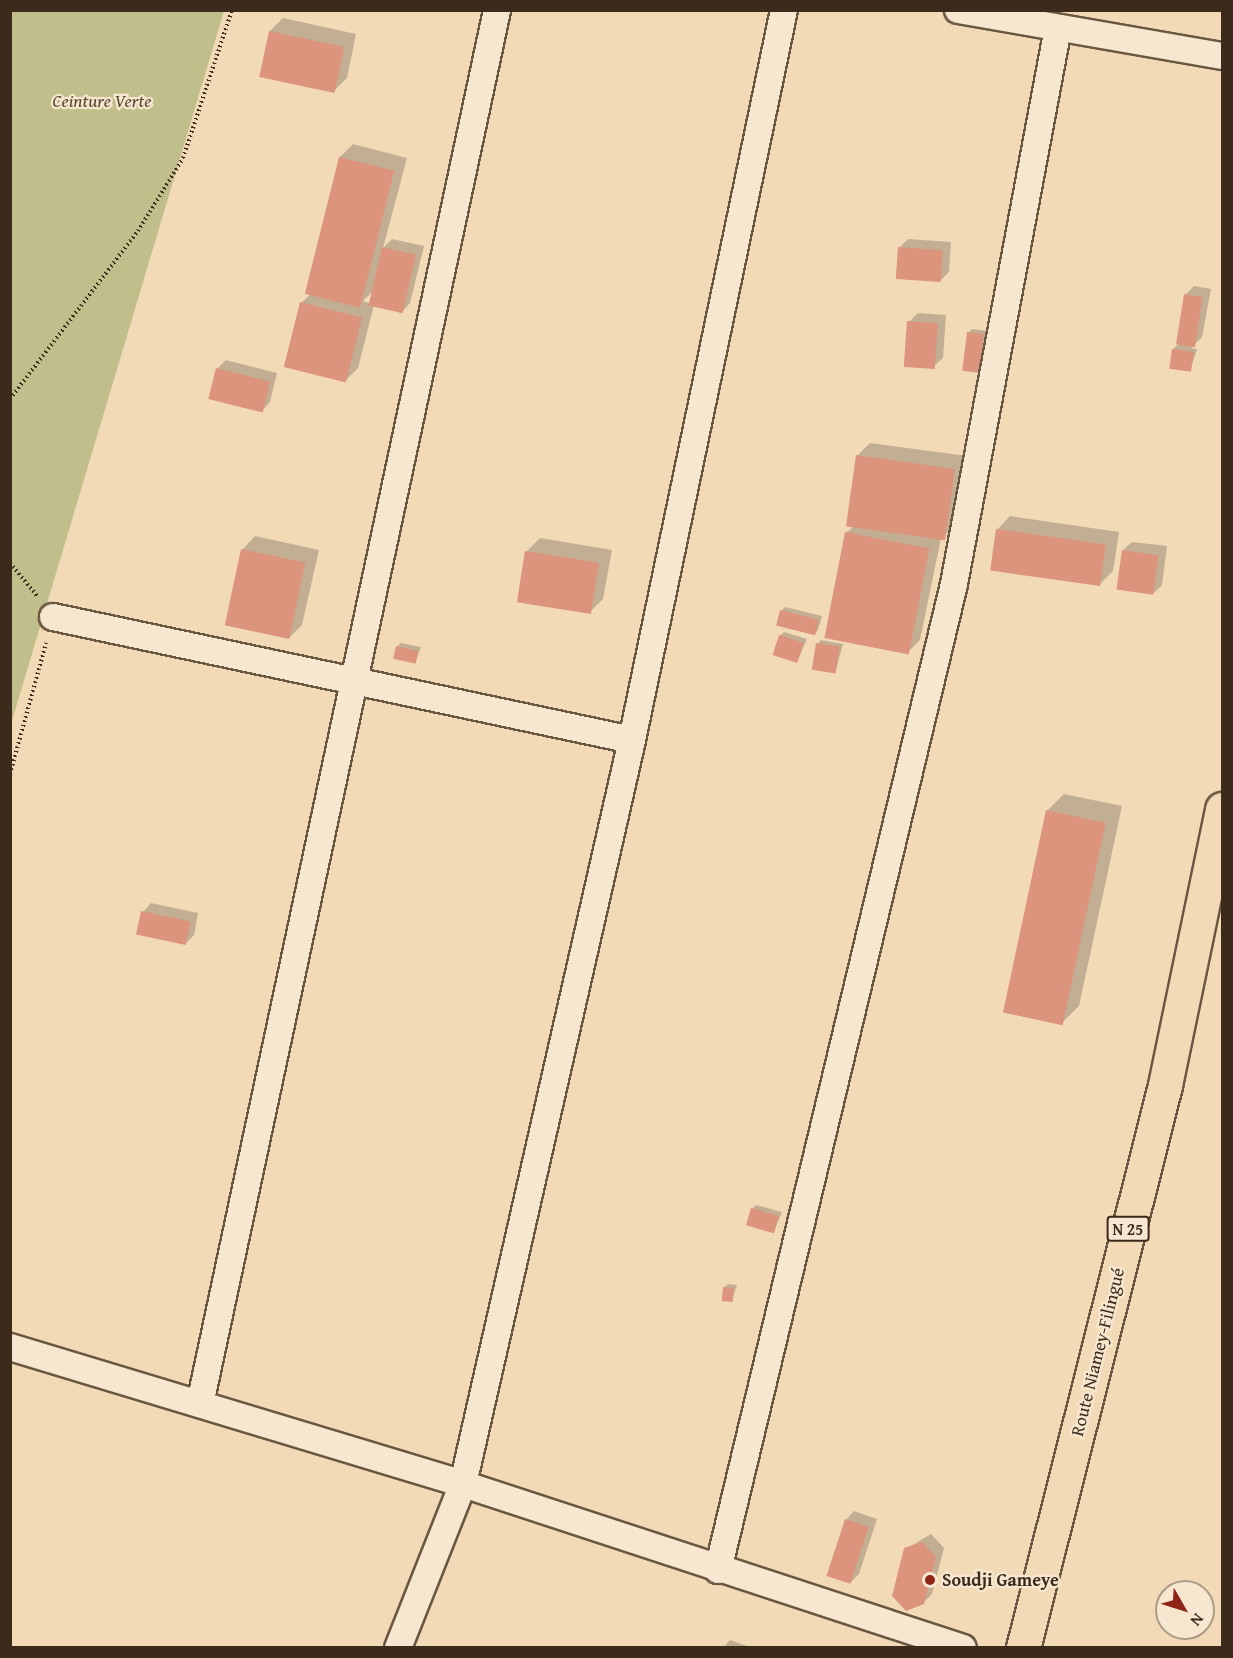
<!DOCTYPE html>
<meta charset="utf-8">
<style>
body{margin:0}
#map{position:relative;width:1233px;height:1658px;overflow:hidden;background:#f3dab7;font-family:"Gentium Book Plus",serif}
div>[style]{position:absolute}
.green>*{inset:0;background:#c0be8a}
.shadow>*{inset:0;background:#0003}
.building>*{inset:0;background:#dc947d;transform-origin:0 0}
.path>*{height:4px;margin-top:-2px;transform-origin:0;background:repeating-linear-gradient(90deg,#3c2b1a 0 1.5px,transparent 0 4.5px)}
.roads{filter:drop-shadow(2px 0 #6a5741) drop-shadow(-2px 0 #6a5741) drop-shadow(0 2px #6a5741) drop-shadow(0 -2px #6a5741)}
.street>*{height:26px;margin:-13px;padding:0 13px;transform-origin:13px;border-radius:13px;background:#f7e7d0}
.primary>*{height:33px;margin:-16.5px;padding:0 16.5px;transform-origin:16.5px;border-radius:16.5px;background:#f3dab7}
.dots>*{width:16px;height:16px;translate:-50% -50%;box-sizing:border-box;border:3px solid #f7e7d0;border-radius:50%}
span{translate:-50% -50%;white-space:nowrap;text-align:center;line-height:1.15;-webkit-text-stroke:4.5px #f7e7d0;paint-order:stroke}
.shield-label span{padding:2px 4px;background:#f7e7d0;border:2px solid;border-radius:4px;-webkit-text-stroke-width:0}
.shield-label{font-size:16px;color:#3c2b1a;font-weight:700}
.park-label{font-size:18px;color:#564830;font-style:italic}
.street-label{font-size:18px;color:#3c2b1a}
.poi-label{font-size:18px;color:#3c2b1a;font-weight:700}
.left{translate:0 -50%;text-align:left}
.frame{position:absolute;inset:0;border:12px solid #3c2b1a;pointer-events:none}
.north{position:absolute;left:1155px;top:1580px;width:60px;height:60px;box-sizing:border-box;background:#f7e7d0;border:2px solid #ac9c87;border-radius:50%;rotate:129deg;font-size:16px;font-weight:700;line-height:24px;text-align:center;color:#3c2b1a}
.north::after{content:'';display:block;margin:auto;width:21px;height:27px;background:#8f2418;clip-path:polygon(50% 0,100% 100%,50% 72%,0 100%)}
</style>
<div id="map">
<div class="green">
<div style="clip-path:polygon(11px 11px,224px 11px,11px 724px)"></div>
</div>
<div class="shadow">
<div style="clip-path:polygon(283px 18px,356px 34px,347px 78px,334px 91px,270px 31px)"></div>
<div style="clip-path:polygon(evenodd,353px 144px,407px 158px,383px 248px,392px 239px,424px 246px,410px 303px,402px 312px,374px 305px,358px 368px,345px 381px,302px 302px,311px 294px,340px 157px,353px 144px,374px 290px,371px 304px,363px 301px,374px 290px)"></div>
<div style="clip-path:polygon(908px 239px,951px 242px,949px 272px,940px 281px,899px 248px)"></div>
<div style="clip-path:polygon(1194px 286px,1211px 289px,1202px 337px,1191px 348px,1197px 349px,1190px 371px,1173px 349px,1179px 343px,1185px 295px)"></div>
<div style="clip-path:polygon(918px 313px,946px 315px,943px 358px,934px 366px,909px 322px)"></div>
<div style="clip-path:polygon(972px 329px,987px 331px,980px 371px,968px 333px)"></div>
<div style="clip-path:polygon(226px 360px,277px 373px,270px 402px,262px 411px,217px 369px)"></div>
<div style="clip-path:polygon(870px 443px,967px 456px,957px 525px,941px 538px,920px 640px,907px 653px,846px 533px,854px 526px,857px 456px)"></div>
<div style="clip-path:polygon(1010px 516px,1119px 532px,1113px 571px,1100px 584px,997px 530px)"></div>
<div style="clip-path:polygon(255px 536px,319px 550px,302px 625px,289px 638px,242px 550px)"></div>
<div style="clip-path:polygon(540px 538px,612px 550px,603px 599px,590px 612px,527px 551px)"></div>
<div style="clip-path:polygon(1132px 542px,1167px 546px,1162px 585px,1153px 594px,1123px 550px)"></div>
<div style="clip-path:polygon(785px 607px,822px 616px,818px 630px,815px 634px,781px 611px)"></div>
<div style="clip-path:polygon(784px 632px,807px 639px,797px 662px,780px 636px)"></div>
<div style="clip-path:polygon(821px 640px,843px 644px,835px 673px,817px 644px)"></div>
<div style="clip-path:polygon(401px 643px,421px 647px,415px 663px,397px 647px)"></div>
<div style="clip-path:polygon(1064px 794px,1122px 806px,1079px 1006px,1062px 1023px,1047px 811px)"></div>
<div style="clip-path:polygon(151px 903px,198px 913px,194px 935px,185px 944px,143px 912px)"></div>
<div style="clip-path:polygon(756px 1205px,782px 1212px,774px 1231px,752px 1209px)"></div>
<div style="clip-path:polygon(728px 1284px,737px 1285px,732px 1300px,724px 1288px)"></div>
<div style="clip-path:polygon(854px 1511px,877px 1519px,859px 1574px,850px 1583px,846px 1520px)"></div>
<div style="clip-path:polygon(931px 1534px,944px 1548px,932px 1594px,923px 1603px,906px 1549px)"></div>
<div style="clip-path:polygon(730px 1640px,753px 1648px,723px 1648px)"></div>
</div>
<div class="building">
<div style="left:269px;top:31px;width:77px;height:47px;rotate:12deg"></div>
<div style="left:339px;top:157px;width:57px;height:141px;rotate:14deg"></div>
<div style="left:382px;top:247px;width:35px;height:60px;rotate:13deg"></div>
<div style="left:898px;top:247px;width:45px;height:32px;rotate:4deg"></div>
<div style="left:1184px;top:294px;width:19px;height:51px;rotate:9deg"></div>
<div style="left:300px;top:302px;width:64px;height:67px;rotate:14deg"></div>
<div style="left:907px;top:321px;width:31px;height:46px;rotate:4deg"></div>
<div style="left:967px;top:332px;width:17px;height:39px;rotate:7deg"></div>
<div style="left:1172px;top:349px;width:22px;height:20px;rotate:8deg"></div>
<div style="left:216px;top:368px;width:56px;height:32px;rotate:14deg"></div>
<div style="left:856px;top:455px;width:100px;height:72px;rotate:8deg"></div>
<div style="left:996px;top:529px;width:111px;height:42px;rotate:8deg"></div>
<div style="left:845px;top:532px;width:86px;height:108px;rotate:11deg"></div>
<div style="left:241px;top:549px;width:66px;height:78px;rotate:12deg"></div>
<div style="left:1122px;top:550px;width:37px;height:40px;rotate:8deg"></div>
<div style="left:525px;top:551px;width:75px;height:52px;rotate:9deg"></div>
<div style="left:780px;top:610px;width:40px;height:16px;rotate:14deg"></div>
<div style="left:779px;top:635px;width:26px;height:21px;rotate:18deg"></div>
<div style="left:816px;top:643px;width:24px;height:27px;rotate:9deg"></div>
<div style="left:396px;top:646px;width:23px;height:13px;rotate:13deg"></div>
<div style="left:1046px;top:810px;width:61px;height:207px;rotate:12deg"></div>
<div style="left:141px;top:911px;width:51px;height:24px;rotate:12deg"></div>
<div style="left:751px;top:1208px;width:29px;height:18px;rotate:16deg"></div>
<div style="left:723px;top:1287px;width:11px;height:14px;rotate:5deg"></div>
<div style="left:845px;top:1519px;width:25px;height:60px;rotate:18deg"></div>
<div style="clip-path:polygon(922px 1542px,936px 1557px,924px 1604px,906px 1611px,892px 1596px,904px 1548px)"></div>
</div>
<div class="path">
<div style="left:10px;top:399px;width:211px;rotate:-52.7deg"></div>
<div style="left:138px;top:231px;width:86px;rotate:-58.3deg"></div>
<div style="left:183px;top:158px;width:156px;rotate:-71.7deg"></div>
<div style="left:10px;top:563px;width:44px;rotate:50.5deg"></div>
<div style="left:10px;top:774px;width:136px;rotate:-74.6deg"></div>
</div>
<div class="roads">
<div class="street">
<div style="left:958px;top:10px;width:268px;rotate:9.9deg"></div>
<div style="left:53px;top:617px;width:592px;rotate:11.99deg"></div>
<div style="left:10px;top:1347px;width:473px;rotate:16.8deg"></div>
<div style="left:463px;top:1484px;width:526px;rotate:18.16deg"></div>
<div style="left:200px;top:1404px;width:1425px;rotate:-77.97deg"></div>
<div style="left:718px;top:1570px;width:1014px;rotate:-76.54deg"></div>
<div style="left:954px;top:584px;width:566px;rotate:-79.41deg"></div>
<div style="left:398px;top:1648px;width:176px;rotate:-68.4deg"></div>
<div style="left:463px;top:1484px;width:763px;rotate:-77.2deg"></div>
<div style="left:632px;top:740px;width:746px;rotate:-78.24deg"></div>
</div>
<div class="primary">
<div style="left:1023px;top:1648px;width:581px;rotate:-75.84deg"></div>
<div style="left:1165px;top:1085px;width:282px;rotate:-78.3deg"></div>
</div>
</div>
<div class="dots">
<div style="left:930px;top:1580px;background:#8f2418"></div>
</div>
<div class="shield-label">
<span style="left:1128px;top:1229px">N 25</span>
</div>
<div class="park-label">
<span style="left:102px;top:101px">Ceinture Verte</span>
</div>
<div class="street-label">
<span style="left:1098px;top:1352px;rotate:-76deg">Route Niamey-Filingué</span>
</div>
<div class="poi-label">
<span class="left" style="left:942px;top:1580px">Soudji Gameye</span>
</div>
<div class="frame"></div>
<div class="north">N</div>
</div>
